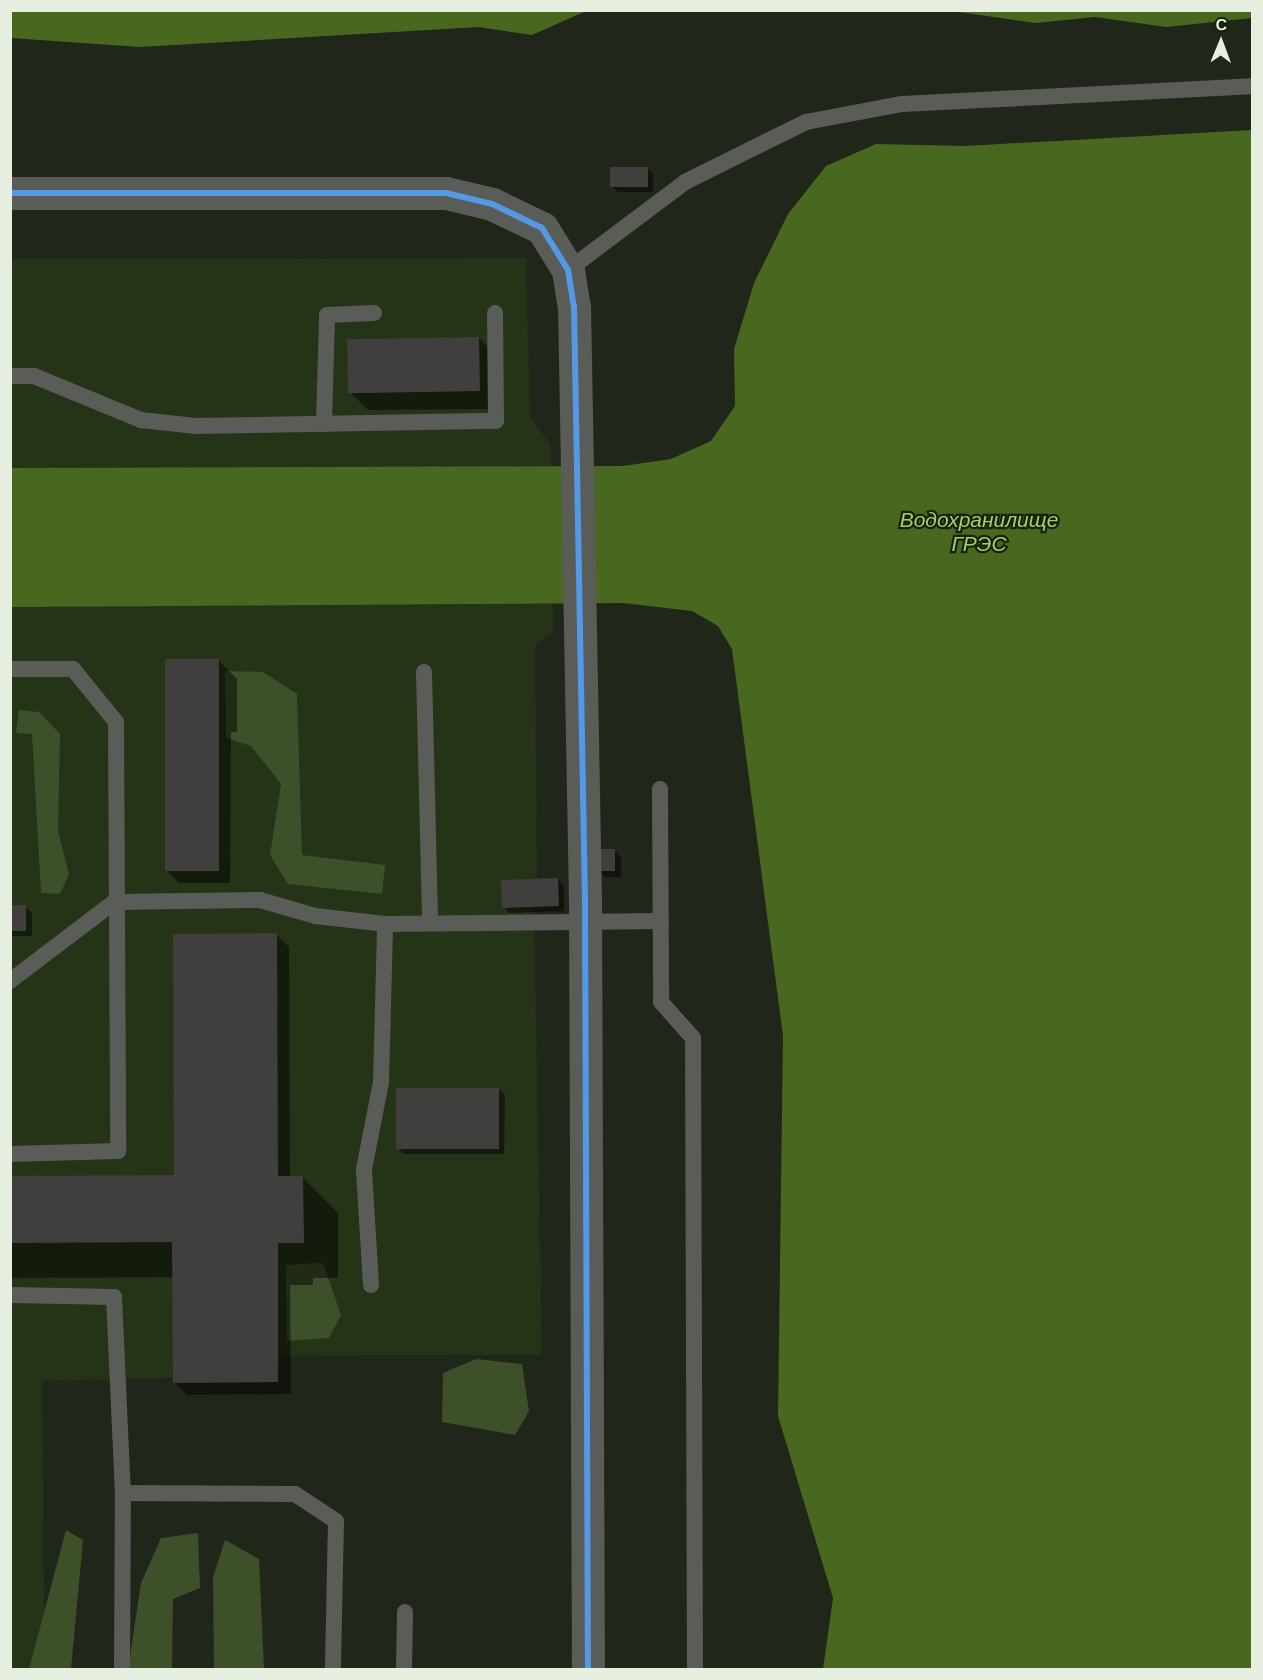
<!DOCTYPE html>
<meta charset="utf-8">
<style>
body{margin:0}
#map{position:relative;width:1263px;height:1680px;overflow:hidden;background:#20261a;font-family:Barlow,sans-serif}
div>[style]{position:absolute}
.built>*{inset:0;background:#253317}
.green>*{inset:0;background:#3d5029}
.water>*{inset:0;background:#49681f}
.shadow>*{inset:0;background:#0007}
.building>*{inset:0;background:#403f3e;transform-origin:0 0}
.service>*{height:16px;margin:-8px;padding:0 8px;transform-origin:8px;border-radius:8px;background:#5a5c57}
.tertiary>*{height:33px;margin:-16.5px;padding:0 16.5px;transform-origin:16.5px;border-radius:16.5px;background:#5a5c57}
.cycleway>*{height:6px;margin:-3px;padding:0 3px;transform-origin:3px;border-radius:3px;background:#5399e6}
span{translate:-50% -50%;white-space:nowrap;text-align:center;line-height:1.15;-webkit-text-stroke:4.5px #18220b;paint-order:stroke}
.water-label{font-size:21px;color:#a1d16a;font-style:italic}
.frame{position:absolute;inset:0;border:12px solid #e6eedf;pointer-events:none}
.north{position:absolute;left:1191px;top:12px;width:60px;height:60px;-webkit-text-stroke:4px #18220b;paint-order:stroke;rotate:1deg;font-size:16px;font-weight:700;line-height:24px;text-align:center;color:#e6eedf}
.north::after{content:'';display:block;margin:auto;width:21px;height:27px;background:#e6eedf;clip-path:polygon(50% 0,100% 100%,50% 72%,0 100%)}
</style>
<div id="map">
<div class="built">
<div style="clip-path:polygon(526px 258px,530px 417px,551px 445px,553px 631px,535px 645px,537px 878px,558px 878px,559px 906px,534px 907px,542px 1355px,279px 1356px,278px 1382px,173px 1383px,172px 1378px,42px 1381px,45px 1670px,10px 1669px,10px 259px)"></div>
</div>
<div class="green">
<div style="clip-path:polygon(225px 671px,263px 672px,297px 694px,302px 855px,385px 865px,382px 894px,288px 884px,270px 855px,281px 784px,251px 746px,226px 738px)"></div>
<div style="clip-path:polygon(19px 710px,39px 712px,60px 734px,58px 831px,69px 874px,60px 894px,41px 893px,32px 734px,16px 733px)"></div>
<div style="clip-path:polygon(323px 1263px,341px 1315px,329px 1338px,287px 1341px,286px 1265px)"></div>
<div style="clip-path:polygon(476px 1359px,522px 1364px,529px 1411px,515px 1435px,442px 1422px,443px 1373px)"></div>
<div style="clip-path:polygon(66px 1530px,83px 1540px,71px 1669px,29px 1669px)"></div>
<div style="clip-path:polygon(198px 1533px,200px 1588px,173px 1599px,172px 1669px,128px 1670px,141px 1583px,161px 1538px)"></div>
<div style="clip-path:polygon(225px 1540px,259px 1559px,264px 1669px,214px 1669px,213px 1577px)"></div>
</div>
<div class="water">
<div style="clip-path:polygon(1252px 10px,1252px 18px,1166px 27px,1095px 17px,1036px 23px,952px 11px)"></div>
<div style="clip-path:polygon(10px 11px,11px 10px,586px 11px,532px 35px,479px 27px,140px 47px,11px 38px)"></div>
<div style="clip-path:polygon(1252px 130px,1252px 1669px,823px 1669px,833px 1598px,778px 1416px,783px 1036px,732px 649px,718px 626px,692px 611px,623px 603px,11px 607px,10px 468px,623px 466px,671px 459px,711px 441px,735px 406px,734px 349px,754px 283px,788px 214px,826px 166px,876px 144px,965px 146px)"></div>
</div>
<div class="shadow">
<div style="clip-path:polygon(647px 168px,653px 174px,653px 192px,618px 192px,612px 186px)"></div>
<div style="clip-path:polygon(479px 338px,498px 357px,498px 409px,368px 410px,349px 391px)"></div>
<div style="clip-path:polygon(218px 660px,237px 679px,237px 732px,231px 732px,230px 883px,179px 883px,166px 870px)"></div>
<div style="clip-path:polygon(615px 851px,621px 857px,621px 877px,605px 877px,599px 871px)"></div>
<div style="clip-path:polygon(558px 880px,564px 886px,564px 911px,509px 913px,503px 907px)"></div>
<div style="clip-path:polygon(10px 907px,26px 907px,32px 913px,32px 936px,10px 936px)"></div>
<div style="clip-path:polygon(276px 934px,289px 947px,290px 1178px,303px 1178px,338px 1213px,338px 1278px,313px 1278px,313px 1285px,290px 1285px,291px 1394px,187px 1395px,174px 1382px,174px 1277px,10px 1278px,10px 1178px,175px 1177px)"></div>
<div style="clip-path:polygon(499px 1089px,505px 1095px,504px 1154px,404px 1154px,398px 1148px)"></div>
</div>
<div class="building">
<div style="left:610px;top:167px;width:38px;height:20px"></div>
<div style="left:479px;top:337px;width:54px;height:132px;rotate:89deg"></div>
<div style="left:165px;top:659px;width:54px;height:212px"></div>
<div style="left:615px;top:849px;width:22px;height:18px;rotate:90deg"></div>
<div style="left:558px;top:878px;width:28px;height:57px;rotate:88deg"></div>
<div style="left:10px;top:905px;width:16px;height:26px"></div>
<div style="clip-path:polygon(277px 933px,278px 1176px,303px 1176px,304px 1243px,278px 1243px,278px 1382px,173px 1383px,172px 1242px,10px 1243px,10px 1176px,174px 1175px,173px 934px)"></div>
<div style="left:396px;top:1088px;width:103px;height:61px"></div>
</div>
<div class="service">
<div style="left:568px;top:270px;width:146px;rotate:-36.9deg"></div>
<div style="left:685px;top:182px;width:135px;rotate:-26.4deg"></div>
<div style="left:806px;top:122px;width:98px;rotate:-10.6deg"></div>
<div style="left:902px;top:104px;width:350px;rotate:-2.9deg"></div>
<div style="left:10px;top:376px;width:24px"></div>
<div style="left:34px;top:376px;width:116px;rotate:22.4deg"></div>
<div style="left:141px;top:420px;width:55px;rotate:6.2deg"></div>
<div style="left:196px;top:426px;width:300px;rotate:-1deg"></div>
<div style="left:496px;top:421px;width:108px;rotate:-90.5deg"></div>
<div style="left:324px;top:424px;width:109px;rotate:-88.4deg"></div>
<div style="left:327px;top:315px;width:47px;rotate:-2.4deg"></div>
<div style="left:10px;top:669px;width:63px"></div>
<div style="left:73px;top:669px;width:68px;rotate:50.9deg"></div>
<div style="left:116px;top:722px;width:429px;rotate:89.7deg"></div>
<div style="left:118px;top:1151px;width:108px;rotate:178.4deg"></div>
<div style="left:424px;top:672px;width:251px;rotate:88.6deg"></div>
<div style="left:660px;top:789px;width:213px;rotate:89.7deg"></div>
<div style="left:661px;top:1002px;width:48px;rotate:48.4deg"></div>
<div style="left:693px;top:1038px;width:632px;rotate:89.82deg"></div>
<div style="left:10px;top:981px;width:131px;rotate:-37.2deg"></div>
<div style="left:114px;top:902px;width:146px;rotate:-0.8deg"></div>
<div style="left:260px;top:900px;width:57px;rotate:16.2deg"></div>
<div style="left:315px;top:916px;width:70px;rotate:6.5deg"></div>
<div style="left:385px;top:924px;width:276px;rotate:-0.6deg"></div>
<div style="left:371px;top:1285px;width:116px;rotate:-93.5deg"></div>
<div style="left:364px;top:1169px;width:89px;rotate:-78.9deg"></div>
<div style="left:381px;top:1082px;width:158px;rotate:-88.5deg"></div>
<div style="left:10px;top:1295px;width:104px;rotate:1.1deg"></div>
<div style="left:114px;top:1297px;width:196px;rotate:87.4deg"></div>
<div style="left:122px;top:1670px;width:177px;rotate:-89.7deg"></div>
<div style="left:123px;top:1493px;width:172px;rotate:0.3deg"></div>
<div style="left:295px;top:1494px;width:49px;rotate:33.4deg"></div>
<div style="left:336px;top:1521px;width:149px;rotate:91.2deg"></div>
<div style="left:404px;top:1670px;width:58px;rotate:-89deg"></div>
</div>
<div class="tertiary">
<div style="left:10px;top:193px;width:436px"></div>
<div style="left:446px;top:193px;width:47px;rotate:13.4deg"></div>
<div style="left:492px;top:204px;width:55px;rotate:25.6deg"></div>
<div style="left:542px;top:228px;width:49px;rotate:58.2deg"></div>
<div style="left:568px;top:270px;width:36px;rotate:81deg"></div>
<div style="left:574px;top:306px;width:595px;rotate:88.94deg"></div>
<div style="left:585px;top:901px;width:769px;rotate:89.78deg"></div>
</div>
<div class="cycleway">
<div style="left:10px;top:193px;width:436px"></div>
<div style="left:446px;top:193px;width:47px;rotate:13.4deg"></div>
<div style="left:492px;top:204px;width:55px;rotate:25.6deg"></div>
<div style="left:542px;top:228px;width:49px;rotate:58.2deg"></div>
<div style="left:568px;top:270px;width:36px;rotate:81deg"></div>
<div style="left:574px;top:306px;width:595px;rotate:88.94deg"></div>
<div style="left:585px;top:901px;width:769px;rotate:89.78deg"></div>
</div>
<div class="water-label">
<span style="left:979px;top:531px">Водохранилище<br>ГРЭС</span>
</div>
<div class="frame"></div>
<div class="north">С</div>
</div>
